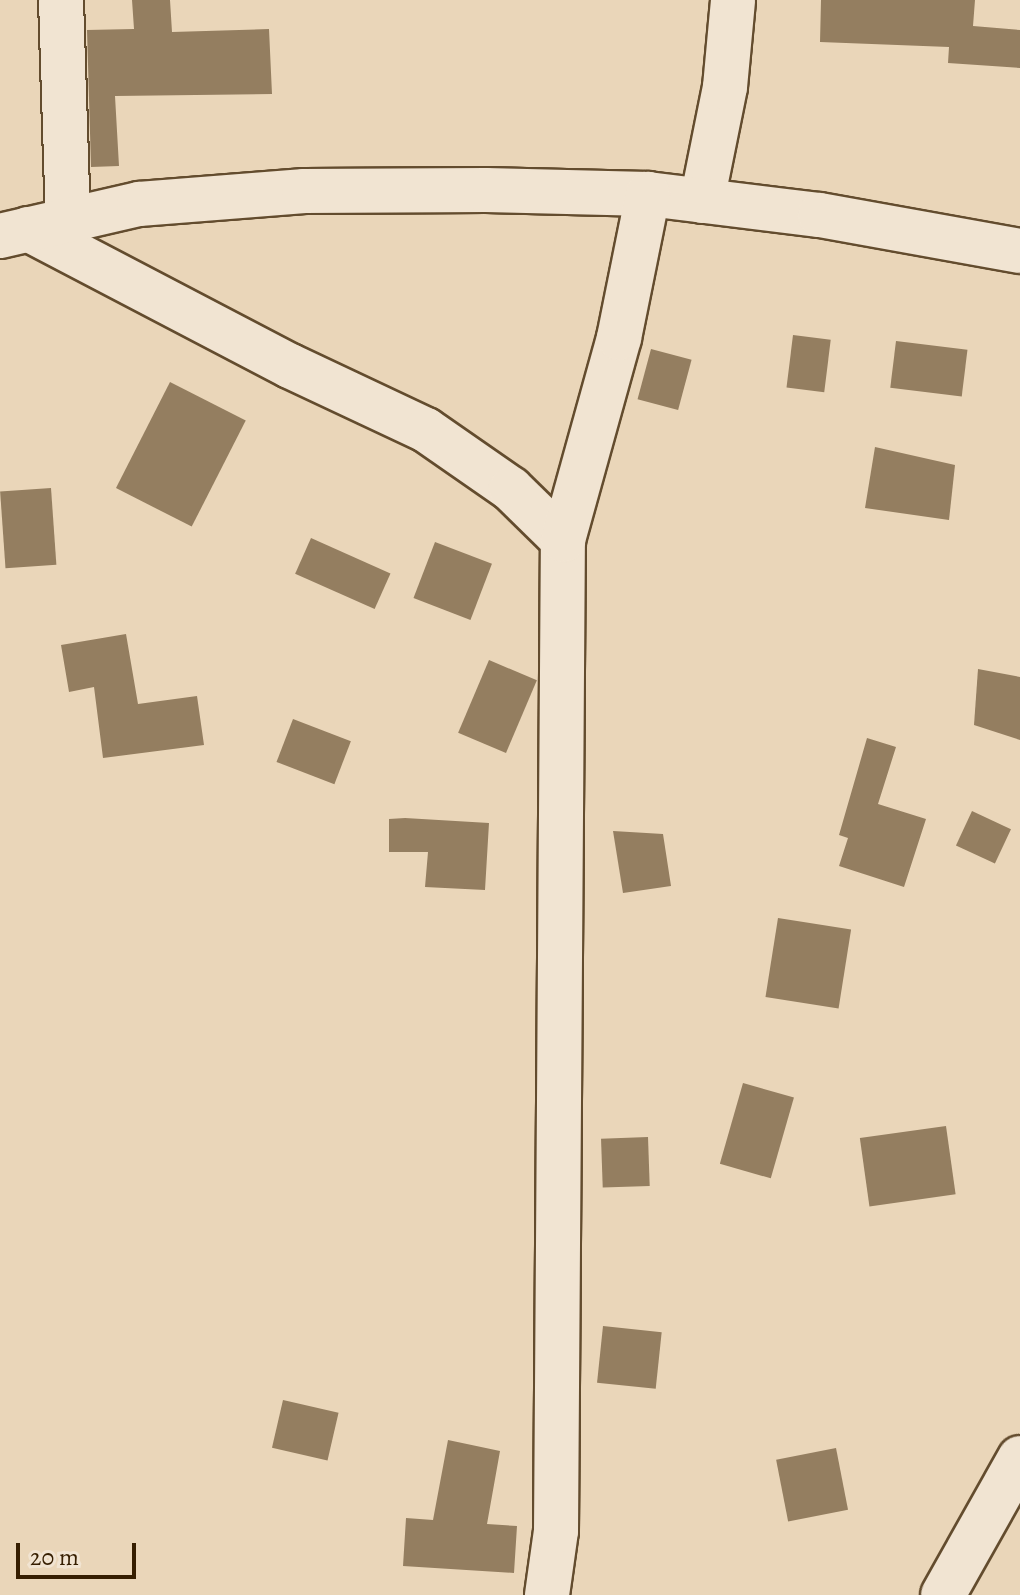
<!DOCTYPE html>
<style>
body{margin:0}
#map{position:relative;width:1020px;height:1595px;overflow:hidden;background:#ead6b9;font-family:Alegreya,serif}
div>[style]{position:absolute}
.building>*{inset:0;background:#947e60;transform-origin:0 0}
.roads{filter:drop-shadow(2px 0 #634c2e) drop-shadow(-2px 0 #634c2e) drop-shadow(0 2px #634c2e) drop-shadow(0 -2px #634c2e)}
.street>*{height:44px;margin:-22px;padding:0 22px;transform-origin:22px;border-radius:22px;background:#f1e4d2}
span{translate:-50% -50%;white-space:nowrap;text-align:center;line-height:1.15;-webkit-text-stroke:7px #f1e4d2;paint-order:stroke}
.scale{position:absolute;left:16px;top:1543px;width:120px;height:36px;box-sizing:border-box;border:4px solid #361e00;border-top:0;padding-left:10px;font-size:24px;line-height:28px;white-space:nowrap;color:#361e00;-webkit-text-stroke:6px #f1e4d2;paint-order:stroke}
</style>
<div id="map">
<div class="building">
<div style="clip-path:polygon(132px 0,170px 0,172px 32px,269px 29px,272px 94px,115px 96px,119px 166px,91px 167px,87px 30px,134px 29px)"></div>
<div style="clip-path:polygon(821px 0,975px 0,973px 26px,1020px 30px,1020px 68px,948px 63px,949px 47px,820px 42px)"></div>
<div style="left:793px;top:335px;width:38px;height:53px;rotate:7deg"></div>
<div style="left:896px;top:341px;width:72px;height:47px;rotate:7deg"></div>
<div style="left:651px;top:349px;width:42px;height:52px;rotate:15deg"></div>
<div style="left:170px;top:382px;width:85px;height:119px;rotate:27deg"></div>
<div style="clip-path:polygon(875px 447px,955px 465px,949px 520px,865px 508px)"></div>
<div style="left:51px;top:488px;width:77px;height:51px;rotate:86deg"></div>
<div style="left:311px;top:538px;width:87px;height:39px;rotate:24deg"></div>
<div style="left:435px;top:542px;width:61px;height:60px;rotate:21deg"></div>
<div style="clip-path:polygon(126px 634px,138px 704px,197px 696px,204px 745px,103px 758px,94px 687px,69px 692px,61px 645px)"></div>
<div style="left:489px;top:660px;width:52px;height:79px;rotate:23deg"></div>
<div style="clip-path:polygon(978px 669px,1020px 677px,1020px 740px,974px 725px)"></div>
<div style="left:293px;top:719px;width:62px;height:46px;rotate:21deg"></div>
<div style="clip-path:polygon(867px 738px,896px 747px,878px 804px,926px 819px,904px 887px,839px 866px,848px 838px,839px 835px)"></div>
<div style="left:972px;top:811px;width:43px;height:38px;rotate:25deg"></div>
<div style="clip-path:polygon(405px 818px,489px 823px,485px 890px,425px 887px,428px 852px,389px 852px,389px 819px)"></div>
<div style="clip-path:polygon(613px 831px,663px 834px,671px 886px,623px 893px)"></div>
<div style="left:778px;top:918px;width:74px;height:80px;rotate:9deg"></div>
<div style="left:743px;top:1083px;width:53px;height:84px;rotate:16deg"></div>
<div style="left:946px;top:1126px;width:69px;height:87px;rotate:82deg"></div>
<div style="left:648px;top:1137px;width:49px;height:47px;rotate:88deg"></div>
<div style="left:603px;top:1326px;width:59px;height:57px;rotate:6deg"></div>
<div style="left:283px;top:1400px;width:57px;height:49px;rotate:13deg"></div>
<div style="clip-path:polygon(448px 1440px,500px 1451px,487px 1524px,517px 1526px,514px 1573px,403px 1566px,406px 1518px,433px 1520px)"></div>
<div style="left:836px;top:1448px;width:63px;height:61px;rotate:79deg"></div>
</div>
<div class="roads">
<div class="street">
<div style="left:61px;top:0;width:220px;rotate:88.2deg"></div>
<div style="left:702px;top:201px;width:116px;rotate:-78.6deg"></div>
<div style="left:725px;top:87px;width:87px;rotate:-84.7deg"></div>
<div style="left:28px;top:229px;width:296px;rotate:27.6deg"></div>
<div style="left:290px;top:366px;width:150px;rotate:25.2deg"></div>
<div style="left:426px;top:430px;width:103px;rotate:34.8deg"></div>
<div style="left:511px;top:489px;width:73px;rotate:44.4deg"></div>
<div style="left:0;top:236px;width:143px;rotate:-13deg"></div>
<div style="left:139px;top:204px;width:166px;rotate:-4.5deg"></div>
<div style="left:304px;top:191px;width:182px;rotate:-0.3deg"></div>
<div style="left:486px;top:190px;width:162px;rotate:1.4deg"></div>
<div style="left:648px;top:194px;width:173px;rotate:7deg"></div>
<div style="left:820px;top:215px;width:203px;rotate:10.2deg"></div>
<div style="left:547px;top:1595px;width:65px;rotate:-82deg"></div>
<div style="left:556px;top:1531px;width:991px;rotate:-89.6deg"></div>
<div style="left:563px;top:540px;width:210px;rotate:-74.5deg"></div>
<div style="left:619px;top:338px;width:147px;rotate:-78.6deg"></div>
<div style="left:943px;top:1595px;width:157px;rotate:-60.7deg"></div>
</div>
</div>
<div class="scale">20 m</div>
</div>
